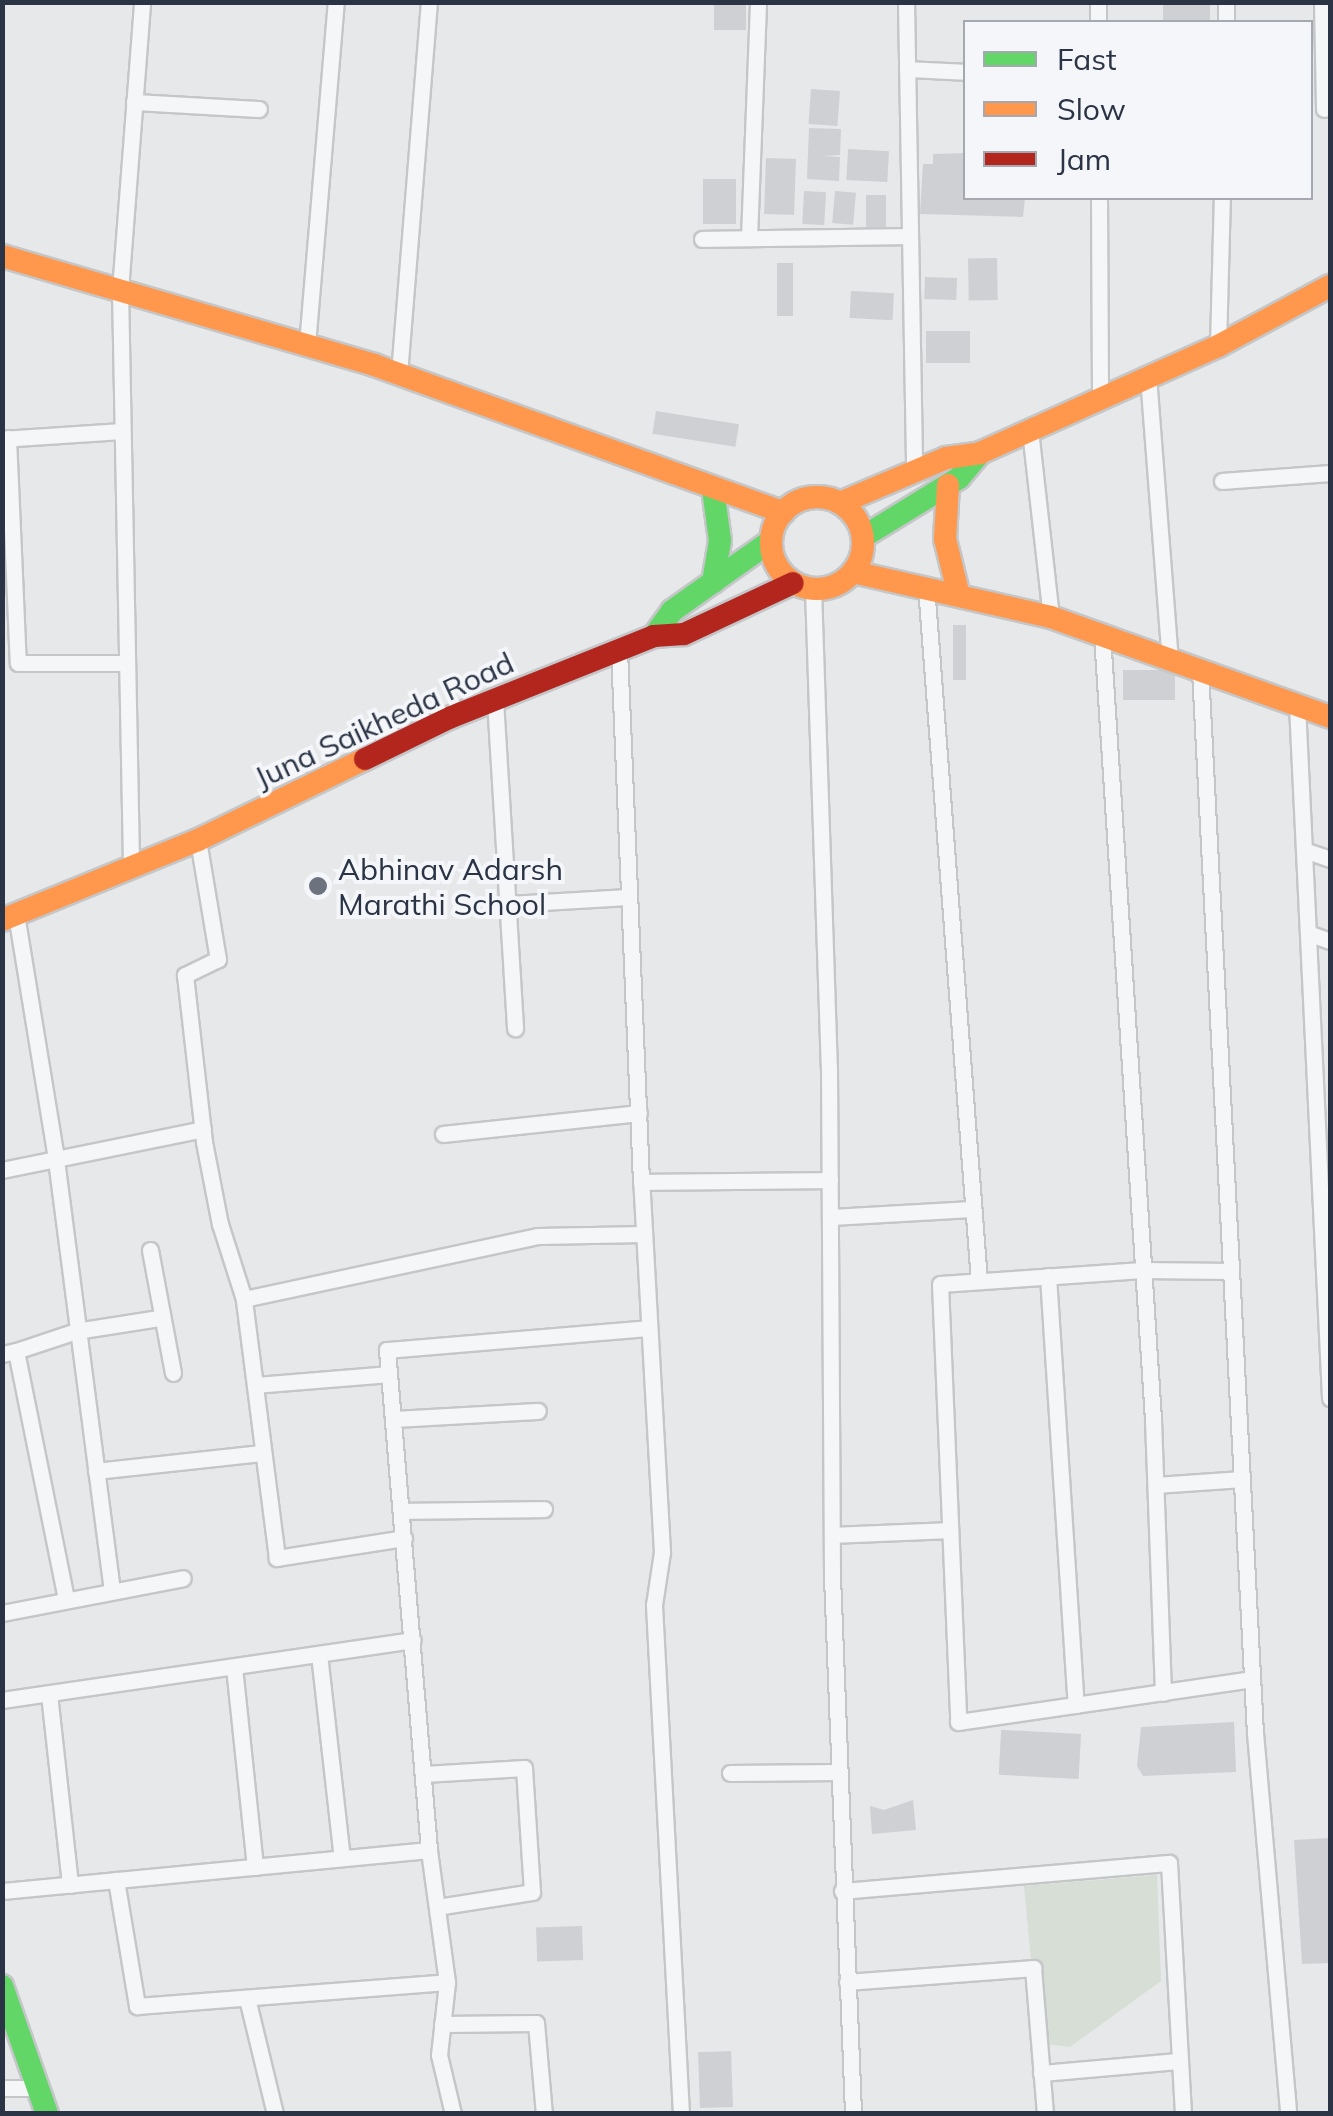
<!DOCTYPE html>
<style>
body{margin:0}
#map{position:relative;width:1333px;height:2116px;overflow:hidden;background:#e6e8ea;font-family:Mulish,sans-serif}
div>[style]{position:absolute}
.green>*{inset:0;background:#d6ded6}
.building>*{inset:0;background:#ced0d3;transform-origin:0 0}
.roads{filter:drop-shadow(2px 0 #c4c6c8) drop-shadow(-2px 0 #c4c6c8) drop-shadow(0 2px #c4c6c8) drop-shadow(0 -2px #c4c6c8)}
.street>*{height:15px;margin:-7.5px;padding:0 7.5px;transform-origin:7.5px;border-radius:7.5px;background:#f5f6f7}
.fast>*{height:22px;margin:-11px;padding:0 11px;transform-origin:11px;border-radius:11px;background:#63d668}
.slow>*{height:22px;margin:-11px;padding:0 11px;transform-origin:11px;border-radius:11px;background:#ff974d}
.slow>.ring{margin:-11px;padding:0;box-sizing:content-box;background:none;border:22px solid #ff974d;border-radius:50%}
.jam>*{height:22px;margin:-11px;padding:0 11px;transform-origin:11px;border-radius:11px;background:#b3261e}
.dots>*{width:28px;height:28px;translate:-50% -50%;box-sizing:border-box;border:5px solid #f4f6f9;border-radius:50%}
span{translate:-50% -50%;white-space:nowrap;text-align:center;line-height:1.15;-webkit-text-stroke:8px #f4f6f9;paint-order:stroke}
.street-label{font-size:30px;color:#2b3445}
.poi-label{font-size:30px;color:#2b3445}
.left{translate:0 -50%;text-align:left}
.frame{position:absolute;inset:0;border:5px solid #2b3445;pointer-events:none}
.legend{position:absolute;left:963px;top:20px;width:350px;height:180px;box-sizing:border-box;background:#f4f6f9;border:2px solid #a4a8b1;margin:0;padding:12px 18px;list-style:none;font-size:30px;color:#2b3445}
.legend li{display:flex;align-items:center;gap:20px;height:50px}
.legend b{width:50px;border:2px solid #a4a8b1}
</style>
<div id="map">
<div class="green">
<div style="clip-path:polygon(1157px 1875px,1161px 1981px,1070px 2047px,1039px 2043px,1024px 1886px)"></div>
</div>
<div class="building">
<div style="left:714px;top:2px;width:32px;height:28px"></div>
<div style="left:1163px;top:2px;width:47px;height:20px"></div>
<div style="left:811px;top:89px;width:29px;height:35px;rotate:4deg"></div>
<div style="clip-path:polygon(809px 128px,841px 129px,840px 155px,823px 156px,840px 157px,839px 181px,807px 179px)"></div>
<div style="left:848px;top:149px;width:41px;height:31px;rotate:3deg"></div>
<div style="clip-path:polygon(966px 153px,966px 198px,1025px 198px,1023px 217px,920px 214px,923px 164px,933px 164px,933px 154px)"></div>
<div style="left:766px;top:158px;width:30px;height:56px;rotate:2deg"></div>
<div style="left:703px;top:179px;width:33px;height:45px"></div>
<div style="left:804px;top:191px;width:22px;height:33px;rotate:3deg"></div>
<div style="left:835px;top:191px;width:21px;height:32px;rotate:5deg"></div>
<div style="left:866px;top:195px;width:20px;height:32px"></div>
<div style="left:997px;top:258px;width:42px;height:29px;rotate:89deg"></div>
<div style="left:777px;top:263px;width:16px;height:53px"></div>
<div style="left:925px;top:277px;width:32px;height:22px;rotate:2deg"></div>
<div style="left:851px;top:291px;width:43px;height:27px;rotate:3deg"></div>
<div style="left:926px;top:331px;width:44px;height:32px"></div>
<div style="left:656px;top:411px;width:84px;height:23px;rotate:9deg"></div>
<div style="left:953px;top:625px;width:13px;height:55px"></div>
<div style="left:1175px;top:670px;width:30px;height:52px;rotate:90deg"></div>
<div style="clip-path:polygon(1234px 1722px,1236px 1772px,1143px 1776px,1137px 1766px,1141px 1727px)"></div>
<div style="left:1081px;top:1734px;width:45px;height:80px;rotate:93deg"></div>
<div style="clip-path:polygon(913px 1800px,916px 1830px,872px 1834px,870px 1806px,884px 1810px)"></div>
<div style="clip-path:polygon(1330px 1838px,1330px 1963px,1302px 1964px,1294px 1840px)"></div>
<div style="left:582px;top:1926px;width:34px;height:46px;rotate:88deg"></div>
<div style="left:731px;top:2051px;width:56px;height:33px;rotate:88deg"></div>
</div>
<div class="roads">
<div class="street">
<div style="left:906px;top:2px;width:471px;rotate:89deg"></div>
<div style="left:1098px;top:2px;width:20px;rotate:90deg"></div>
<div style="left:1322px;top:2px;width:107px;rotate:88.9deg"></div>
<div style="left:1226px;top:22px;width:20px;rotate:-90deg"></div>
<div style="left:907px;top:69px;width:59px;rotate:2.9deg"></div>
<div style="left:134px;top:102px;width:125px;rotate:3.2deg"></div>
<div style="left:1099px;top:198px;width:198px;rotate:89.7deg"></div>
<div style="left:749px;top:238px;width:236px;rotate:-87.8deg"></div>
<div style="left:702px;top:239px;width:204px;rotate:-0.8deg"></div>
<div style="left:307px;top:345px;width:344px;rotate:-85.2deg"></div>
<div style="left:1218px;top:346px;width:148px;rotate:-88.5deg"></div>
<div style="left:399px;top:374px;width:373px;rotate:-85.4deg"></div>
<div style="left:1148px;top:376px;width:285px;rotate:85.6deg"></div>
<div style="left:1030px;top:430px;width:188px;rotate:83.6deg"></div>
<div style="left:8px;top:438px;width:225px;rotate:87.5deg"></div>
<div style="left:18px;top:663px;width:109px"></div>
<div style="left:2px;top:439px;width:120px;rotate:-3.8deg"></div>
<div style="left:1222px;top:481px;width:108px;rotate:-4.2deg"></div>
<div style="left:926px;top:586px;width:697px;rotate:85.64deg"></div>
<div style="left:813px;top:589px;width:479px;rotate:88.1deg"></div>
<div style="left:829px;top:1068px;width:508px;rotate:89.66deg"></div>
<div style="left:832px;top:1576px;width:538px;rotate:87.76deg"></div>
<div style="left:1102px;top:635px;width:787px;rotate:86.28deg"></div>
<div style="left:1153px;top:1420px;width:273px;rotate:87.9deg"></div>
<div style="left:619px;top:650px;width:532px;rotate:87.63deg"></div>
<div style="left:1200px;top:670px;width:1064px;rotate:87.04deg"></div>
<div style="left:1255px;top:1733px;width:382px;rotate:85deg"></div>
<div style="left:495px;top:700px;width:329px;rotate:86.5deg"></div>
<div style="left:1297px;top:705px;width:694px;rotate:87.27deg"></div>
<div style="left:198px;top:840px;width:121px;rotate:80.5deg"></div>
<div style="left:218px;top:959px;width:37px;rotate:154deg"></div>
<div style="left:185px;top:975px;width:168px;rotate:83.5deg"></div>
<div style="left:204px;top:1142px;width:84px;rotate:79deg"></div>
<div style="left:220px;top:1224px;width:79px;rotate:72.3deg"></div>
<div style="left:1304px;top:850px;width:28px;rotate:19deg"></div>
<div style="left:131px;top:862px;width:572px;rotate:-91.1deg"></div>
<div style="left:120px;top:290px;width:289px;rotate:-85.6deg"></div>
<div style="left:508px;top:904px;width:121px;rotate:-3.3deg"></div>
<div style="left:16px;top:914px;width:241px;rotate:80.7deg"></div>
<div style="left:55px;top:1152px;width:443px;rotate:82.6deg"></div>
<div style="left:1308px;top:933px;width:23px;rotate:20deg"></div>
<div style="left:443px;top:1134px;width:197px;rotate:-6.1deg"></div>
<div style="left:2px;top:1170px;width:205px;rotate:-11.5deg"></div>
<div style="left:830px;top:1217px;width:143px;rotate:-3.2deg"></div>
<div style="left:150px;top:1250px;width:125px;rotate:79.4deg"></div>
<div style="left:1231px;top:1271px;width:89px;rotate:-179.4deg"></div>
<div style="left:1142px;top:1270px;width:202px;rotate:176deg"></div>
<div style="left:940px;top:1284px;width:438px;rotate:87.6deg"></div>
<div style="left:958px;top:1722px;width:297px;rotate:-8.3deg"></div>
<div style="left:1048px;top:1276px;width:430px;rotate:86.3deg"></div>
<div style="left:16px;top:1351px;width:63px;rotate:-18.4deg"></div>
<div style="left:76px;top:1331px;width:84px;rotate:-8.9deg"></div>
<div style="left:2px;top:1354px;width:14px;rotate:-12deg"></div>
<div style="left:16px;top:1351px;width:254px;rotate:78.6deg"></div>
<div style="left:255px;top:1385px;width:134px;rotate:-4.7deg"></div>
<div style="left:393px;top:1419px;width:145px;rotate:-3.2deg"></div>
<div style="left:96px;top:1471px;width:168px;rotate:-6.2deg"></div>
<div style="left:1156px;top:1485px;width:86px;rotate:-4deg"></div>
<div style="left:402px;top:1511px;width:142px;rotate:-0.8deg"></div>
<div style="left:832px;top:1535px;width:118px;rotate:-2.4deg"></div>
<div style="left:404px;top:1538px;width:129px;rotate:171.1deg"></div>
<div style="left:277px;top:1558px;width:261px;rotate:-97.3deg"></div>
<div style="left:244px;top:1299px;width:301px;rotate:-12.1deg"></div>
<div style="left:538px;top:1236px;width:106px;rotate:-1.1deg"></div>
<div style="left:2px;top:1613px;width:184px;rotate:-10.9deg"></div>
<div style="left:319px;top:1654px;width:205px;rotate:83.6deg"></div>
<div style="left:234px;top:1667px;width:201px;rotate:84deg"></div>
<div style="left:49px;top:1694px;width:192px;rotate:83.7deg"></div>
<div style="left:2px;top:1700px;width:415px;rotate:-8.3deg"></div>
<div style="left:730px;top:1773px;width:108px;rotate:-0.5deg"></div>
<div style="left:424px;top:1774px;width:100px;rotate:-3.4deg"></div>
<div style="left:524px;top:1768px;width:124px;rotate:86.3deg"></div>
<div style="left:532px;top:1892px;width:96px;rotate:171deg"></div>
<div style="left:116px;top:1880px;width:128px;rotate:80.5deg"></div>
<div style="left:137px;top:2006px;width:311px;rotate:-4.4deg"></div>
<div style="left:2px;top:1891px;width:429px;rotate:-5.5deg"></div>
<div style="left:842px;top:1891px;width:328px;rotate:-4.9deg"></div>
<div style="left:1169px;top:1863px;width:251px;rotate:86.8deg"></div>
<div style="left:847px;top:1982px;width:187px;rotate:-4.3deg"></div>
<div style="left:1033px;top:1968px;width:146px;rotate:85.3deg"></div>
<div style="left:247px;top:1998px;width:119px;rotate:76.4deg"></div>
<div style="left:442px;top:2024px;width:94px;rotate:-0.6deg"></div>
<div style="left:536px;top:2023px;width:91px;rotate:85deg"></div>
<div style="left:1041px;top:2073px;width:138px;rotate:-5deg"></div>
<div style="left:2px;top:2088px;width:36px"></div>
<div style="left:453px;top:2114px;width:61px;rotate:-103.3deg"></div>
<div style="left:439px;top:2055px;width:73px;rotate:-83.7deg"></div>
<div style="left:447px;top:1982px;width:133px;rotate:-97.8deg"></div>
<div style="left:429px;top:1850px;width:502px;rotate:-94.8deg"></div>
<div style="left:387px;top:1350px;width:263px;rotate:-4.8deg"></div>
<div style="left:681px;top:2114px;width:510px;rotate:-93.04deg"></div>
<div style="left:654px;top:1605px;width:54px;rotate:-81.4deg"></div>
<div style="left:662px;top:1552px;width:371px;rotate:-93.2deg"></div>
<div style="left:641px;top:1182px;width:189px;rotate:-0.6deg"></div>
</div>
<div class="fast">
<div style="left:713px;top:489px;width:52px;rotate:82.3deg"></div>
<div style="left:720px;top:541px;width:42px;rotate:99.7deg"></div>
<div style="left:863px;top:537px;width:113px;rotate:-31.6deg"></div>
<div style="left:959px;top:478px;width:33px;rotate:-50deg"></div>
<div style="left:654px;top:636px;width:31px;rotate:-54deg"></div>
<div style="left:672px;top:611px;width:121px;rotate:-35.3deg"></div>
<div style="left:2px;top:1986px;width:136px;rotate:70.6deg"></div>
</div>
<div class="slow">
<div style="left:2px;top:256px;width:388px;rotate:16.3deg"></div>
<div style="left:374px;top:365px;width:435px;rotate:19.8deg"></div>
<div style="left:948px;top:485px;width:54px;rotate:93.2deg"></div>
<div style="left:945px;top:539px;width:55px;rotate:76.2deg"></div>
<div class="ring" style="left:771px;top:497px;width:70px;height:70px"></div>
<div style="left:840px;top:503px;width:115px;rotate:-23deg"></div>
<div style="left:946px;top:458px;width:34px;rotate:-8deg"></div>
<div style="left:980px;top:453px;width:261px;rotate:-24.2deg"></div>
<div style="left:1218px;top:346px;width:127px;rotate:-28.2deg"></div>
<div style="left:853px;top:572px;width:203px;rotate:12.8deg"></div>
<div style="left:1051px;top:617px;width:296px;rotate:19.7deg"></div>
<div style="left:2px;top:920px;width:212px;rotate:-22.2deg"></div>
<div style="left:198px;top:840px;width:186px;rotate:-25.9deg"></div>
</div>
<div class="jam">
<div style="left:365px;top:759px;width:93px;rotate:-26deg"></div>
<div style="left:449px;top:718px;width:221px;rotate:-21.8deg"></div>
<div style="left:654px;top:636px;width:30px;rotate:-4deg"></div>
<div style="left:684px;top:634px;width:120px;rotate:-25.1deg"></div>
</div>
</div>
<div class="dots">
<div style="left:318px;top:886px;background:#6c737f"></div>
</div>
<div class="street-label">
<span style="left:384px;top:720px;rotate:-25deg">Juna Saikheda Road</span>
</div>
<div class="poi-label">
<span class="left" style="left:338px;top:886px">Abhinav Adarsh<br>Marathi School</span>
</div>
<div class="frame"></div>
<ul class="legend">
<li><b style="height:12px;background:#63d668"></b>Fast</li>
<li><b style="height:12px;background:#ff974d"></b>Slow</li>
<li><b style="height:12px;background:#b3261e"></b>Jam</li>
</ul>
</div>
